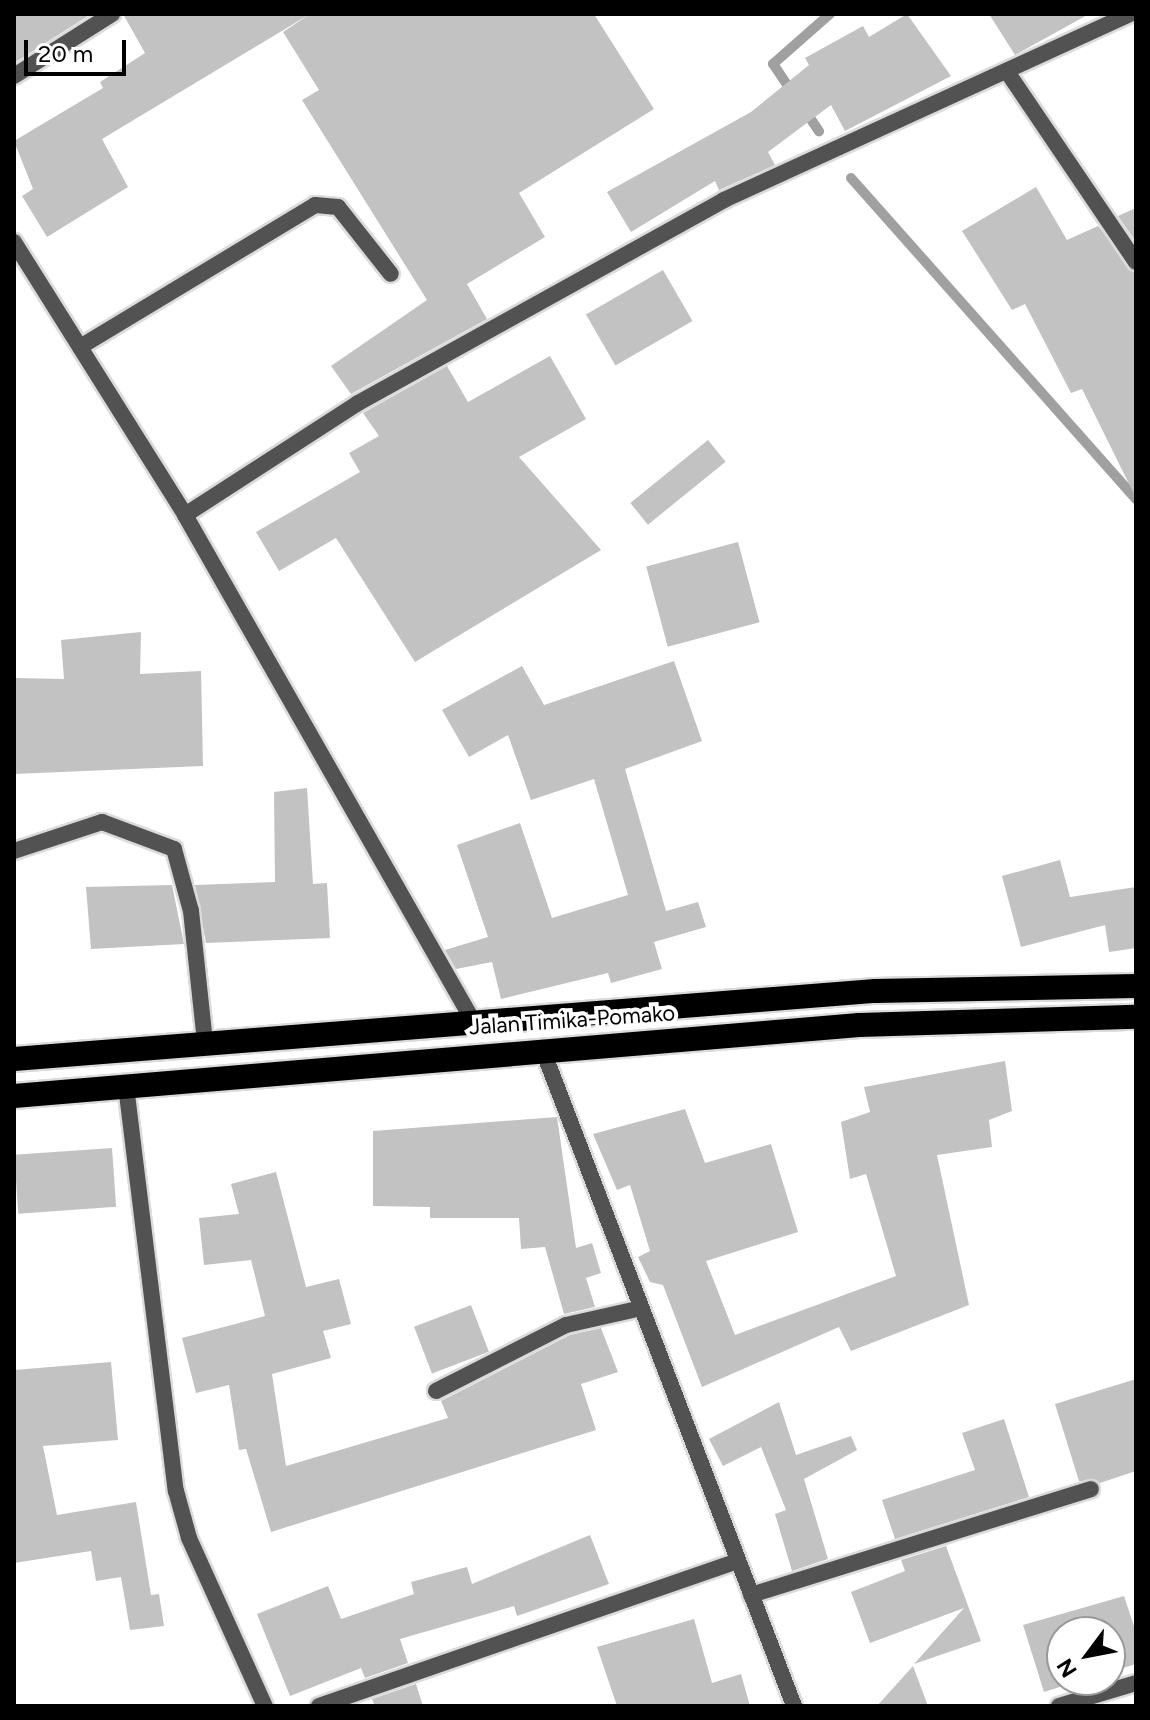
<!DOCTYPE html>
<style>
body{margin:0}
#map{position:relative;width:1150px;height:1720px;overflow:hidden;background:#fff;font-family:Figtree,sans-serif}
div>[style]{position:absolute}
.stream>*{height:10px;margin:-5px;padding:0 5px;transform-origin:5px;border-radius:5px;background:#a0a0a0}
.building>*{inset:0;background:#c2c2c2;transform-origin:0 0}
.roads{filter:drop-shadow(2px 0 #dbdbdb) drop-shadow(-2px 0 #dbdbdb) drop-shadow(0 2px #dbdbdb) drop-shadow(0 -2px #dbdbdb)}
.lane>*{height:16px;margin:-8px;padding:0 8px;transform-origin:8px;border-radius:8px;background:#525252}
.street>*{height:16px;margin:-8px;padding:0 8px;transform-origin:8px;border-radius:8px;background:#525252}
.highway>*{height:24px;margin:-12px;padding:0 12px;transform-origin:12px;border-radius:12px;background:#000}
span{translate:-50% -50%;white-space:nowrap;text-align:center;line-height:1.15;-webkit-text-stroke:8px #fff;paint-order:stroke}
.street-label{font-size:22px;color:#000}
.frame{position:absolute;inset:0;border:16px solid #000;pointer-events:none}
.north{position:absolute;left:1046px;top:1616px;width:80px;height:80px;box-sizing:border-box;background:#fff;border:2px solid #999;border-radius:50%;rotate:238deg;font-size:22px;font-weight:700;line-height:32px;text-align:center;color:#000}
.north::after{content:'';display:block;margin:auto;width:28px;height:36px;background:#000;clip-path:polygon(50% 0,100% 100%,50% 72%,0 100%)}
.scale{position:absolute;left:24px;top:40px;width:102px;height:36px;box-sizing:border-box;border:4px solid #000;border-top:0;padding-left:10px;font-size:24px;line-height:28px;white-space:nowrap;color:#000;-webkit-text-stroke:6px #fff;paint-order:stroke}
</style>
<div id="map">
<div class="stream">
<div style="left:792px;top:92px;width:34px;rotate:-124deg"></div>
<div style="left:773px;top:64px;width:76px;rotate:-41.3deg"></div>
<div style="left:804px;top:109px;width:27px;rotate:56deg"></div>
<div style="left:851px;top:178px;width:429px;rotate:48.4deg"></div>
</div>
<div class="building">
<div style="clip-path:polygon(14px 14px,91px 14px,14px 63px)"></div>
<div style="clip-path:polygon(123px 14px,310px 14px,102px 139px,128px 187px,47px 237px,22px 196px,33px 189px,14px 141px,103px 88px,100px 82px,145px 53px)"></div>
<div style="clip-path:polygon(310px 14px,594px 14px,654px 109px,519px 193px,545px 237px,467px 284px,487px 319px,351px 394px,331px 366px,427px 300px,302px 100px,319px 90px,283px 32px)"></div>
<div style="clip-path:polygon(907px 14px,951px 76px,845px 131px,831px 105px,768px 152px,775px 165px,719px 190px,715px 181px,631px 232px,607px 192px,751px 112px,809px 65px,805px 58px,863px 26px,869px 37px)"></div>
<div style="clip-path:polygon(989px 14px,1089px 14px,1015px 55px)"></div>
<div style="clip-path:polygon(1036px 187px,1067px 240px,1098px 226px,1136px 273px,1136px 498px,1082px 389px,1071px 393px,1025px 304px,1012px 310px,962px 231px)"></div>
<div style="clip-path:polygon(1136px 208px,1136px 242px,1118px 216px)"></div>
<div style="left:663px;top:270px;width:59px;height:89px;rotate:60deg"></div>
<div style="clip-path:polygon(550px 356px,586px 419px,519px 457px,601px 550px,415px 662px,336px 538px,279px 571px,256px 532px,360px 472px,349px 453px,379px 436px,363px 413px,447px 366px,468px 402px)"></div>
<div style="left:708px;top:440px;width:28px;height:100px;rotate:51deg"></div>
<div style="left:738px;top:542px;width:83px;height:95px;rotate:75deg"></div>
<div style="clip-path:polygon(141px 632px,140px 674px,201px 671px,203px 766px,14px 774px,14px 678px,64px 679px,61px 640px)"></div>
<div style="clip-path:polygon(674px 661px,702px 741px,625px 769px,666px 911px,698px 902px,706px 927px,654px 942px,662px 969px,611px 983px,608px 973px,501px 999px,492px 962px,456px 969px,445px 950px,488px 937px,457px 845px,520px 823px,552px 918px,628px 895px,594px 779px,531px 800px,508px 735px,469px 757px,442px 710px,522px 666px,544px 705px)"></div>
<div style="clip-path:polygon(307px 788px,313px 884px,327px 883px,330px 938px,206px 943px,195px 885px,275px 882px,274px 792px)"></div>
<div style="clip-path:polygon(1060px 860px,1070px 897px,1136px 887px,1136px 948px,1109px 952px,1105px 925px,1021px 947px,1002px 876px)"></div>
<div style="clip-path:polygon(172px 885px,184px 944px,91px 949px,86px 887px)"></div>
<div style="clip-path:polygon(1005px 1061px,1012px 1111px,989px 1120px,992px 1147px,937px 1155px,969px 1305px,851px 1351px,839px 1327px,702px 1387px,663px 1285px,650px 1282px,638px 1257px,650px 1251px,630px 1185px,617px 1190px,593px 1134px,685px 1109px,705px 1163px,771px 1144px,798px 1232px,706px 1261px,735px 1335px,896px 1276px,866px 1174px,850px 1179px,841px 1122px,870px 1112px,864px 1087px)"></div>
<div style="clip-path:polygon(557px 1117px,576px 1248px,592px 1243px,601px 1273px,586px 1278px,595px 1307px,564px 1314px,545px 1247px,521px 1249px,519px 1218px,430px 1218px,430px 1207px,373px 1206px,373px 1131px)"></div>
<div style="left:112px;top:1148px;width:59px;height:98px;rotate:86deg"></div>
<div style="clip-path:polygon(276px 1172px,306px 1287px,339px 1279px,351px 1324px,323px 1331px,331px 1358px,272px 1374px,286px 1466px,448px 1418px,441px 1401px,570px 1335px,601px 1328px,618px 1372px,581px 1384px,596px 1430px,271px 1532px,246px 1449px,239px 1450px,229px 1385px,196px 1393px,182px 1338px,265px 1316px,251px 1260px,204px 1265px,199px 1218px,239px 1214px,231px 1184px)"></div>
<div style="left:471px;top:1305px;width:50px;height:61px;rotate:69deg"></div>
<div style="clip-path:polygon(111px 1362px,118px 1440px,43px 1446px,57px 1515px,136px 1502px,151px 1595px,159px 1594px,164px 1626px,130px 1630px,121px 1577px,96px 1581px,91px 1551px,14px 1563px,14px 1370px)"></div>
<div style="clip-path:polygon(1136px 1379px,1136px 1471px,1100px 1483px,1079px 1481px,1055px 1404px)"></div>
<div style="clip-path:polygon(779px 1402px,796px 1455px,851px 1436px,857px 1450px,804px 1479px,828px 1559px,792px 1571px,775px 1514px,786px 1510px,761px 1447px,723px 1466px,709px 1439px)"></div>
<div style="clip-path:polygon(1004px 1419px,1029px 1497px,895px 1539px,882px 1500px,975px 1470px,962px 1433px)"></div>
<div style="clip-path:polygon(590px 1535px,609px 1584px,517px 1616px,514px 1606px,400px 1639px,408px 1663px,365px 1678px,361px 1668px,290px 1696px,257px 1614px,328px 1586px,341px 1619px,414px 1594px,411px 1582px,467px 1567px,472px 1584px)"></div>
<div style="clip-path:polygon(946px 1546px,981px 1641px,914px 1664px,964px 1608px,870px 1643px,851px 1592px,905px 1571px,901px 1560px)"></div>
<div style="clip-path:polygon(1124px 1596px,1136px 1632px,1136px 1664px,1110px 1672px,1110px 1632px,1062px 1632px,1062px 1680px,1082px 1680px,1044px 1692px,1023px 1625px)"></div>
<div style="clip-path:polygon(694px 1619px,712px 1683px,741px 1674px,750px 1706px,617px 1706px,597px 1647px)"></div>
<div style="clip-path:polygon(913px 1666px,928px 1706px,877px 1706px)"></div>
<div style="clip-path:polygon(416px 1684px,423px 1706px,375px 1706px,372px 1699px)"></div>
</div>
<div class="roads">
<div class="lane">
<div style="left:80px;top:347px;width:275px;rotate:-31.1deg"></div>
<div style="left:315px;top:205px;width:23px;rotate:5deg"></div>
<div style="left:338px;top:207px;width:85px;rotate:51.7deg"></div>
<div style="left:14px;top:851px;width:93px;rotate:-18.2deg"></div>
<div style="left:102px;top:822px;width:77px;rotate:20.6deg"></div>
<div style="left:174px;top:849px;width:64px;rotate:74.7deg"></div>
<div style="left:191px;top:911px;width:131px;rotate:83.9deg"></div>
</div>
<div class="street">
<div style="left:1008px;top:73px;width:228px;rotate:55.9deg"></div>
<div style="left:14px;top:76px;width:116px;rotate:-32.3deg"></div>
<div style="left:14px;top:242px;width:322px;rotate:57.9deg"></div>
<div style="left:185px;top:515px;width:582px;rotate:60.35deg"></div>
<div style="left:185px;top:515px;width:206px;rotate:-32.9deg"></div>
<div style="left:358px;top:403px;width:419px;rotate:-29deg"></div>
<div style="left:724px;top:200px;width:447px;rotate:-24.6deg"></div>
<div style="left:542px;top:1048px;width:705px;rotate:69.04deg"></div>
<div style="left:126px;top:1086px;width:408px;rotate:83deg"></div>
<div style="left:176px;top:1491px;width:49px;rotate:74.5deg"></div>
<div style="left:189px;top:1538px;width:184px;rotate:65.7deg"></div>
<div style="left:436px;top:1391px;width:146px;rotate:-26.9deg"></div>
<div style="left:566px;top:1325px;width:73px;rotate:-12.7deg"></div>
<div style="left:751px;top:1595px;width:356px;rotate:-17.3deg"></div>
<div style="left:319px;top:1706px;width:442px;rotate:-19.1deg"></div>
<div style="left:1059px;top:1706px;width:80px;rotate:-16.6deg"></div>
</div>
<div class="highway">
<div style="left:14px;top:1059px;width:864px;rotate:-4.52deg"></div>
<div style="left:875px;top:991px;width:261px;rotate:-1.1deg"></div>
<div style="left:14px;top:1096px;width:848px;rotate:-4.8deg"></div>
<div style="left:859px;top:1025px;width:277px;rotate:-1.7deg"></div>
</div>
</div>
<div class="street-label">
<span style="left:572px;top:1020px;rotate:-4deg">Jalan Timika-Pomako</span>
</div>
<div class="frame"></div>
<div class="north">N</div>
<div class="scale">20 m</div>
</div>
